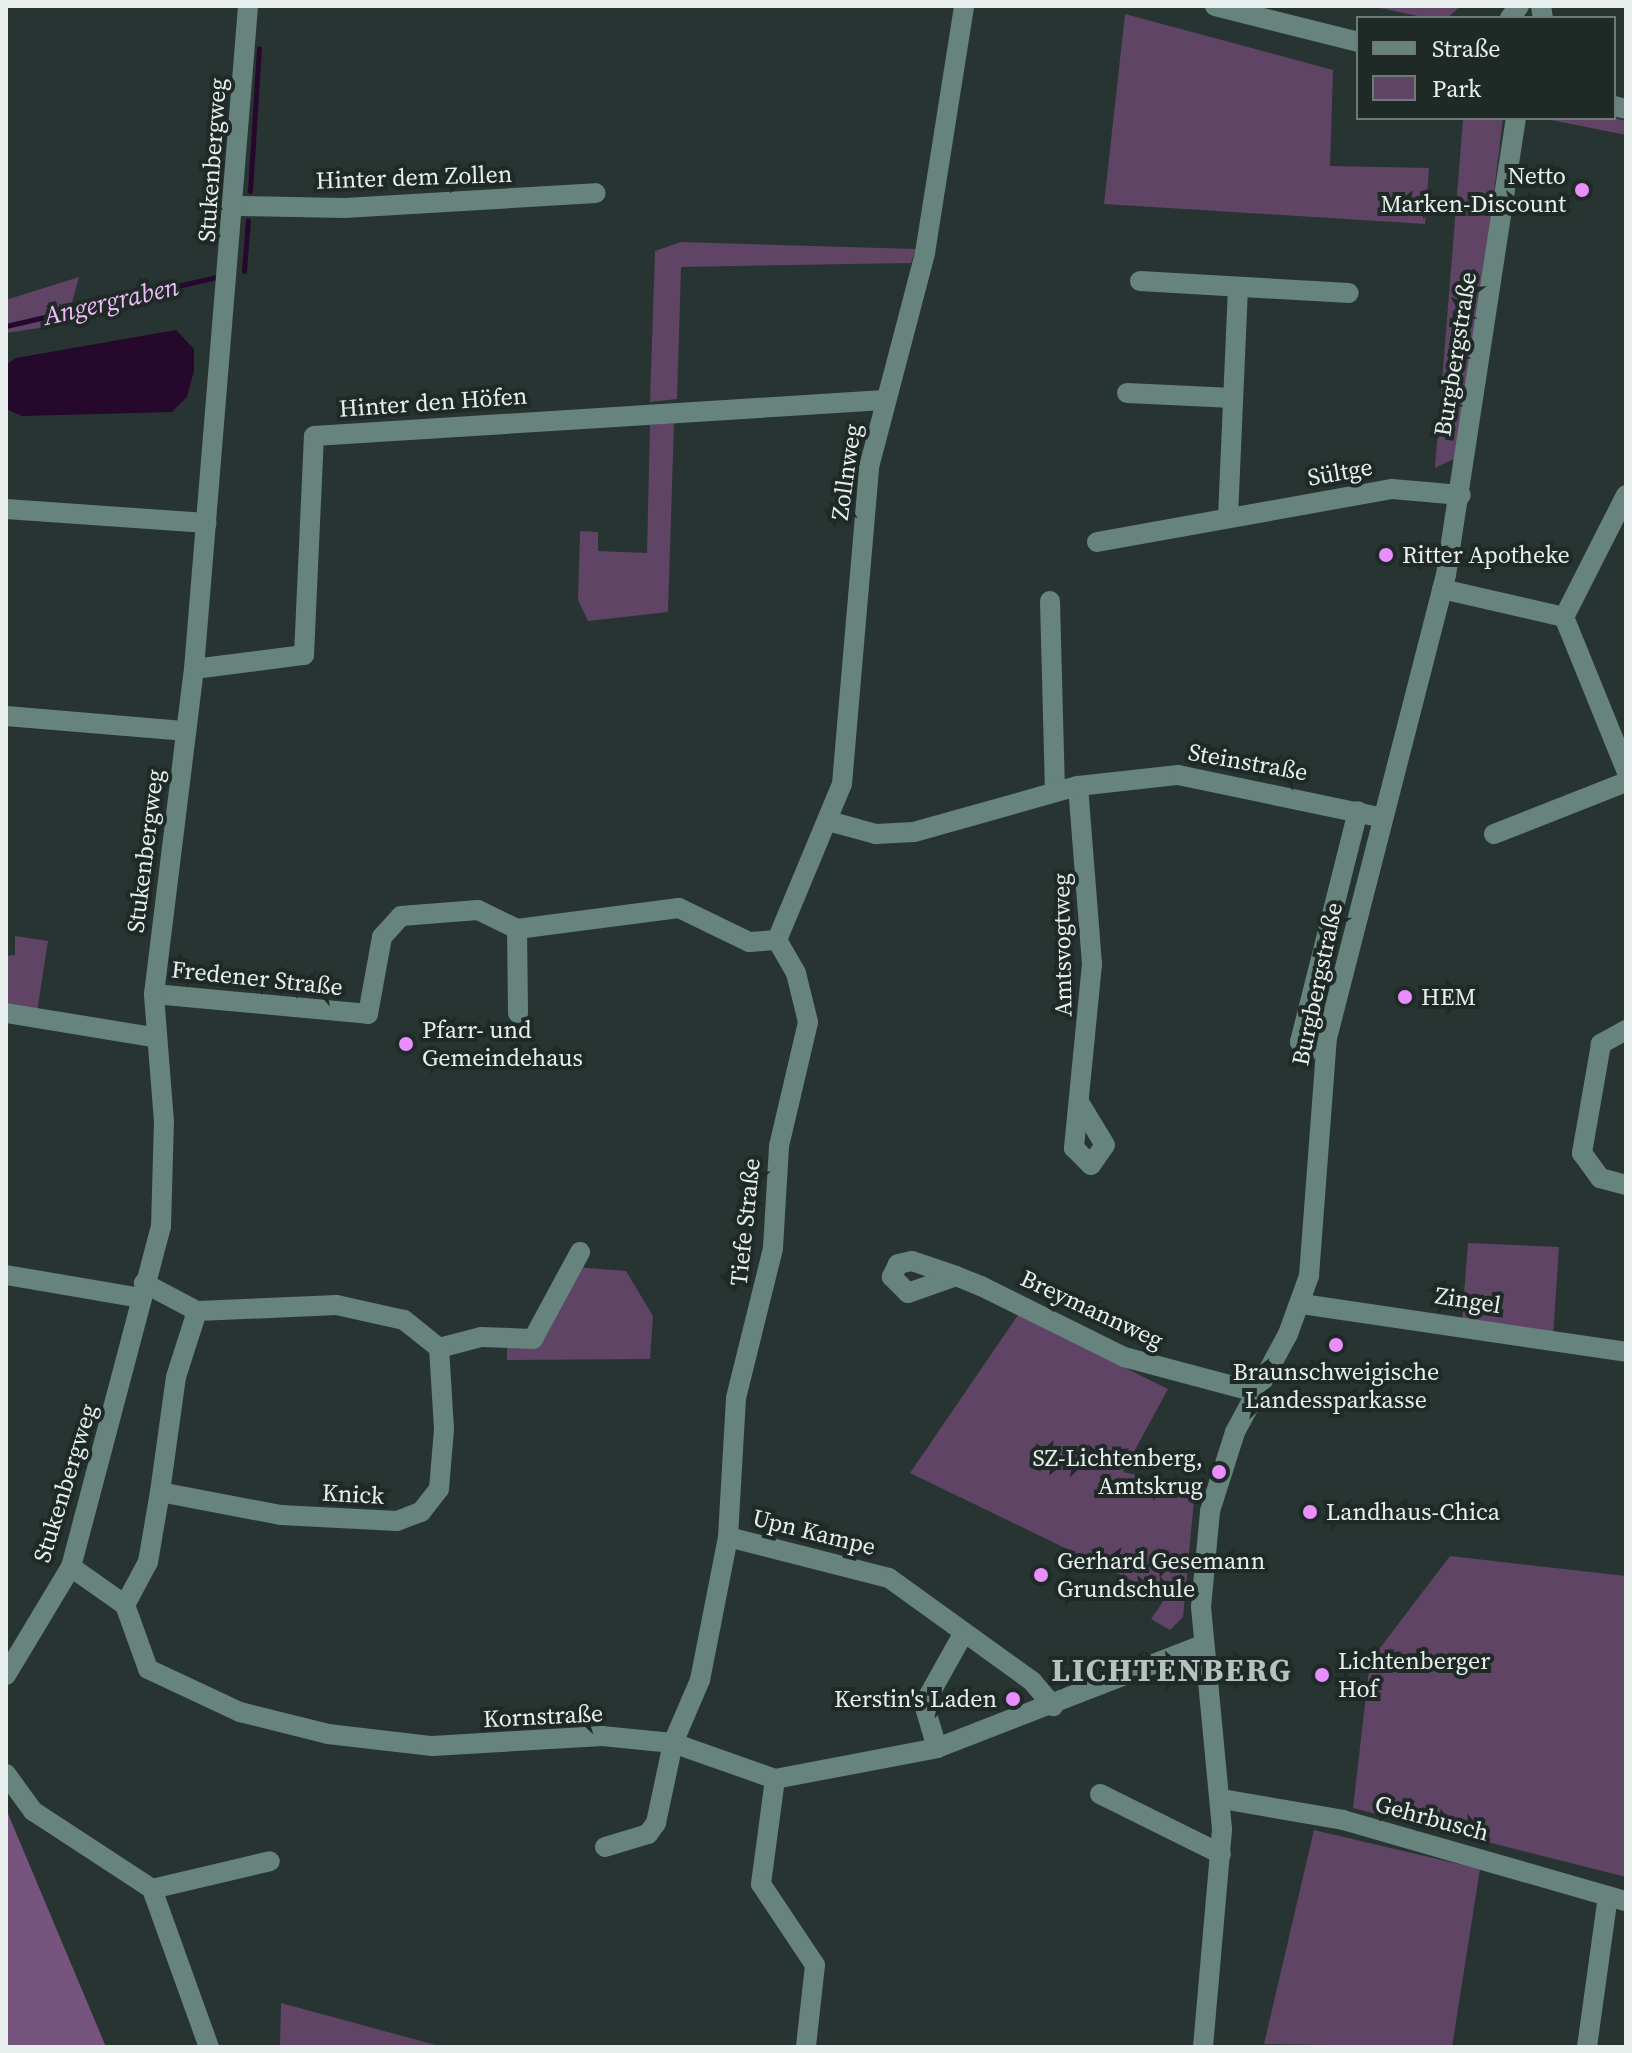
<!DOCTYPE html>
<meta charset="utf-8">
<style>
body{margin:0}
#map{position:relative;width:1632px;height:2053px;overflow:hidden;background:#283431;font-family:"Source Serif 4",serif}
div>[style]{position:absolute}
.green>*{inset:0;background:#5f4465}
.forest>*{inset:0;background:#76547e}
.water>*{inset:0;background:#26082d}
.stream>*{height:5px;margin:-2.5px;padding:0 2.5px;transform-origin:2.5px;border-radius:2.5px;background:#26082d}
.minor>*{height:20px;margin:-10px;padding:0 10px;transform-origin:10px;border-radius:10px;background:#66837d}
.dots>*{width:22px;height:22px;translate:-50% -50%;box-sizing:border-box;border:4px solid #1f2a27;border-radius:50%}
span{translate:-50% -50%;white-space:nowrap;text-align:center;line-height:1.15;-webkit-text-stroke:8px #1f2a27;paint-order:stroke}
.street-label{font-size:24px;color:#e8efed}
.poi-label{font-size:24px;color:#e8efed}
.right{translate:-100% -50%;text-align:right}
.left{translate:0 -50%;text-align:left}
.water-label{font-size:26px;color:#f1bcfe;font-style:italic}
.district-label{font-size:32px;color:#b4c3bf;font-weight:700;letter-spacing:2px}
.frame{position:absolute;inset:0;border:8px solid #e8efed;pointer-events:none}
.legend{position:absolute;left:1356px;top:16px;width:260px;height:104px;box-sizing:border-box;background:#1f2a27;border:2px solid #6f7976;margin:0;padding:10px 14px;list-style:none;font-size:24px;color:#e8efed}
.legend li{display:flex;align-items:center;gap:16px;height:40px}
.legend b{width:40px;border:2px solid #6f7976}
</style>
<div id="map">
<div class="green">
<div style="clip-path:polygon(1371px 6px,1461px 6px,1447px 18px,1427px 18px)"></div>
<div style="clip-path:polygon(1125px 14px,1333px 70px,1330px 166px,1429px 168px,1425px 224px,1104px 204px)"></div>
<div style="clip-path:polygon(1503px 118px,1462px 455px,1435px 468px,1463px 120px)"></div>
<div style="clip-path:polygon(1614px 118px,1626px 121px,1626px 135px,1551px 120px)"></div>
<div style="clip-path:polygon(681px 242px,916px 249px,911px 263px,681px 267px,677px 399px,650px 402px,655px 251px)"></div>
<div style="clip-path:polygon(79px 277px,66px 324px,6px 333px,6px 300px)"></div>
<div style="clip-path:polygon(674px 423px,668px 612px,588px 621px,578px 600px,580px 531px,598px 532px,598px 551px,647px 553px,650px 425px)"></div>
<div style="clip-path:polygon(15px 936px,48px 941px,37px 1012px,6px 1007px,6px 956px,15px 955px)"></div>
<div style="clip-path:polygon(1468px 1243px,1559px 1247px,1553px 1337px,1462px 1321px)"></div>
<div style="clip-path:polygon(576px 1267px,626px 1271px,653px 1316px,650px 1359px,507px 1360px,507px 1347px,528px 1346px)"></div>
<div style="clip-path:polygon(1018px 1315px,1168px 1389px,1123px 1472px,1195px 1489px,1183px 1617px,1170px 1630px,1151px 1619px,1166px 1597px,910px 1473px)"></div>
<div style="clip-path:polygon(1450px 1556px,1626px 1576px,1626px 1877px,1353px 1808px,1370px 1661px)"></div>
<div style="clip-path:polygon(1314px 1830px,1480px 1869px,1452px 2047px,1264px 2044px)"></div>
<div style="clip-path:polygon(281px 2003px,443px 2047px,280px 2047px)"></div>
</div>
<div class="forest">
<div style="clip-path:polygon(6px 1809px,106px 2047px,6px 2047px)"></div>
</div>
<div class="water">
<div style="clip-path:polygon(176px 330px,194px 349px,194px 371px,187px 397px,172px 412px,22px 416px,6px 409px,6px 365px,16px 358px)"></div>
</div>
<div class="stream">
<div style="left:250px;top:191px;width:143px;rotate:-86.4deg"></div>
<div style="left:244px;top:271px;width:51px;rotate:-85.5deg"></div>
<div style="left:6px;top:326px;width:216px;rotate:-13.1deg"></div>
</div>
<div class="minor">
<div style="left:1215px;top:6px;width:147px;rotate:14.1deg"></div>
<div style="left:1541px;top:6px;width:12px;rotate:81deg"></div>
<div style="left:1510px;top:18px;width:15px;rotate:-53deg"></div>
<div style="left:1614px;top:106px;width:12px;rotate:14deg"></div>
<div style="left:235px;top:206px;width:110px;rotate:1deg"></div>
<div style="left:345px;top:208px;width:251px;rotate:-3.4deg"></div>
<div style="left:1140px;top:281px;width:209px;rotate:3.3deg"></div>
<div style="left:1127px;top:393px;width:106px;rotate:2.7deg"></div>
<div style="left:1626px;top:495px;width:137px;rotate:116.9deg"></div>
<div style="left:1564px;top:617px;width:165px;rotate:67.9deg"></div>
<div style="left:6px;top:509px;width:201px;rotate:4deg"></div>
<div style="left:1228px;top:517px;width:230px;rotate:-87.5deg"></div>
<div style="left:1097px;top:542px;width:300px;rotate:-10.2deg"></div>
<div style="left:1392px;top:489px;width:69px;rotate:5deg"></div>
<div style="left:1442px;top:589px;width:125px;rotate:12.9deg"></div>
<div style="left:1050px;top:601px;width:191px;rotate:88.5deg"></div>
<div style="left:194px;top:669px;width:111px;rotate:-7.3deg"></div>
<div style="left:304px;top:655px;width:219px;rotate:-87.4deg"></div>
<div style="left:314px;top:436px;width:571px;rotate:-3.61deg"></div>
<div style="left:6px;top:716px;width:181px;rotate:4.8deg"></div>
<div style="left:1078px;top:786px;width:179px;rotate:85.5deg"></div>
<div style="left:1092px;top:964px;width:185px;rotate:95.6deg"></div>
<div style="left:1074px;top:1148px;width:24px;rotate:45deg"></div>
<div style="left:1091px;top:1165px;width:24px;rotate:-55deg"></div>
<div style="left:1105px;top:1145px;width:48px;rotate:-121.4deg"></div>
<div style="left:832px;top:822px;width:46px;rotate:15.3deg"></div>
<div style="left:876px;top:834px;width:38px;rotate:-3deg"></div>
<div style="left:914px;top:832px;width:170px;rotate:-15.7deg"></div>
<div style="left:1078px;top:786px;width:101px;rotate:-6.3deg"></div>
<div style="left:1178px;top:775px;width:209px;rotate:11.8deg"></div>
<div style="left:1494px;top:834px;width:142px;rotate:-21.5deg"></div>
<div style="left:517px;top:929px;width:84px;rotate:89.3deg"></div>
<div style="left:777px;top:940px;width:169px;rotate:-67.4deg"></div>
<div style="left:842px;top:784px;width:318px;rotate:-85.1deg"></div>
<div style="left:869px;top:467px;width:221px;rotate:-75.3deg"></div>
<div style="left:925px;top:253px;width:250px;rotate:-81deg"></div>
<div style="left:154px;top:994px;width:215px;rotate:5.3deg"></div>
<div style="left:368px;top:1014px;width:78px;rotate:-79.7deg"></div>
<div style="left:382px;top:937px;width:28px;rotate:-48deg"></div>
<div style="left:401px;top:916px;width:77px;rotate:-4.5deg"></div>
<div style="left:478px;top:910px;width:43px;rotate:26deg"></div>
<div style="left:517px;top:929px;width:163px;rotate:-7.4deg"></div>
<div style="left:679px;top:908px;width:78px;rotate:25.9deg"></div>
<div style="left:749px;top:942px;width:28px;rotate:-4deg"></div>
<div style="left:6px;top:1013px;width:149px;rotate:9.3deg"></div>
<div style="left:1626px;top:1030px;width:29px;rotate:151deg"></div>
<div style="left:1601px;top:1044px;width:111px;rotate:99.9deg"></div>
<div style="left:1582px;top:1153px;width:31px;rotate:54deg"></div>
<div style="left:1600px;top:1178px;width:27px;rotate:15deg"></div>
<div style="left:1325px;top:1052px;width:27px;rotate:-158deg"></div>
<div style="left:1300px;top:1042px;width:238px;rotate:-75.9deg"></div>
<div style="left:6px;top:1275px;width:136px;rotate:9.7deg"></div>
<div style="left:956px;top:1276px;width:51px;rotate:160.5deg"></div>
<div style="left:908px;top:1293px;width:23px;rotate:-135deg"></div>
<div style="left:892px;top:1277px;width:14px;rotate:-65deg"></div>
<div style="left:898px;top:1264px;width:14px;rotate:-12deg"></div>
<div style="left:912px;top:1261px;width:46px;rotate:18.8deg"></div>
<div style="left:956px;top:1276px;width:27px;rotate:22deg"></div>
<div style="left:981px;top:1286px;width:160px;rotate:26.4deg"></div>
<div style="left:1124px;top:1357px;width:137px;rotate:14.9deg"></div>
<div style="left:1302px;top:1304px;width:328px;rotate:8.4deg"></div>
<div style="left:439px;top:1348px;width:43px;rotate:-14.7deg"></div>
<div style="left:481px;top:1337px;width:52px;rotate:2.2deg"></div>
<div style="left:533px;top:1339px;width:99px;rotate:-61.6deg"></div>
<div style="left:160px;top:1492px;width:116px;rotate:-82.1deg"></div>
<div style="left:176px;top:1377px;width:69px;rotate:-72.3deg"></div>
<div style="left:728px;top:1537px;width:166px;rotate:14.3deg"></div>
<div style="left:889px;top:1578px;width:176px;rotate:35.8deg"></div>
<div style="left:1032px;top:1681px;width:33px;rotate:50deg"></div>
<div style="left:71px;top:1567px;width:66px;rotate:35.1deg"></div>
<div style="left:125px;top:1605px;width:68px;rotate:70.2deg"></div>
<div style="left:148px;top:1669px;width:102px;rotate:25.1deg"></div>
<div style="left:240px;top:1712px;width:91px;rotate:14deg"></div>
<div style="left:328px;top:1734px;width:105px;rotate:6.6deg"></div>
<div style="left:432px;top:1746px;width:170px;rotate:-3.4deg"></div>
<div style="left:602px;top:1736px;width:71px;rotate:5.6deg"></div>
<div style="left:673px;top:1743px;width:108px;rotate:19.4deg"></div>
<div style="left:775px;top:1779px;width:165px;rotate:-10.8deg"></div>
<div style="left:937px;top:1748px;width:285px;rotate:-21.2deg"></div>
<div style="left:125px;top:1605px;width:49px;rotate:-61.9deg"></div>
<div style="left:148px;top:1562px;width:71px;rotate:-80.3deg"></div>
<div style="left:160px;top:1492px;width:123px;rotate:10.8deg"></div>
<div style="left:281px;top:1515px;width:116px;rotate:3deg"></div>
<div style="left:397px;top:1521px;width:26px;rotate:-21deg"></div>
<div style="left:421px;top:1512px;width:29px;rotate:-52deg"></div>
<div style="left:439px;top:1489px;width:60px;rotate:-85.2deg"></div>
<div style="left:444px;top:1429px;width:81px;rotate:-93.5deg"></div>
<div style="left:439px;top:1348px;width:45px;rotate:-141.3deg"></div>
<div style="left:404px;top:1320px;width:69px;rotate:-167.4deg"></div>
<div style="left:337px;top:1305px;width:140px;rotate:177.5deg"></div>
<div style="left:197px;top:1311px;width:60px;rotate:-152.2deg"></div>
<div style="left:6px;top:1675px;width:126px;rotate:-59deg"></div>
<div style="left:71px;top:1567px;width:352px;rotate:-75.2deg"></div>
<div style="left:161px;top:1227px;width:105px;rotate:-88.4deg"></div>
<div style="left:164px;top:1122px;width:128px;rotate:-94.5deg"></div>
<div style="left:154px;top:994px;width:327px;rotate:-83deg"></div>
<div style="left:194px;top:669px;width:665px;rotate:-85.34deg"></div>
<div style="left:937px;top:1748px;width:46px;rotate:-106.5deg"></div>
<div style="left:924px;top:1704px;width:78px;rotate:-60.8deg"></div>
<div style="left:6px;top:1774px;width:46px;rotate:53.9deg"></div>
<div style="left:33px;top:1811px;width:142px;rotate:33.2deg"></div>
<div style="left:152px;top:1889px;width:168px;rotate:70.2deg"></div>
<div style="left:775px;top:1779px;width:106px;rotate:97.6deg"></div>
<div style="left:761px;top:1884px;width:97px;rotate:56.3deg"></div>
<div style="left:815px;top:1965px;width:82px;rotate:96.3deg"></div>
<div style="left:1100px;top:1794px;width:135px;rotate:26.4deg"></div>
<div style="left:1222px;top:1799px;width:123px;rotate:9.8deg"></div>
<div style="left:1343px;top:1820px;width:294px;rotate:16deg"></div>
<div style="left:605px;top:1847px;width:45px;rotate:-16.8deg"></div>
<div style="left:648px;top:1834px;width:14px;rotate:-54deg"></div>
<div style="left:656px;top:1823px;width:82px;rotate:-78deg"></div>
<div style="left:673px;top:1743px;width:69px;rotate:-66.8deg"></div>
<div style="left:700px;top:1680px;width:146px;rotate:-78.9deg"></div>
<div style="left:728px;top:1537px;width:139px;rotate:-86.7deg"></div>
<div style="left:736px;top:1398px;width:154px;rotate:-76.1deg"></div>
<div style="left:773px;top:1248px;width:102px;rotate:-86.6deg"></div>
<div style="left:779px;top:1146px;width:127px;rotate:-76.8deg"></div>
<div style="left:808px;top:1022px;width:50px;rotate:-103.8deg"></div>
<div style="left:796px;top:973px;width:38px;rotate:-120deg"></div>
<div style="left:152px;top:1889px;width:121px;rotate:-13.3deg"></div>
<div style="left:1203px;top:2047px;width:219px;rotate:-85deg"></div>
<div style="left:1222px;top:1829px;width:223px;rotate:-95.4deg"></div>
<div style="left:1201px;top:1607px;width:96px;rotate:-84.6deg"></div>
<div style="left:1210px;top:1511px;width:83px;rotate:-72.4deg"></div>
<div style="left:1235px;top:1432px;width:111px;rotate:-61.6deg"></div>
<div style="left:1288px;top:1334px;width:62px;rotate:-70.1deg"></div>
<div style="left:1309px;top:1276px;width:239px;rotate:-85.7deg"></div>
<div style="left:1327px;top:1038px;width:478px;rotate:-75.6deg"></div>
<div style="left:1446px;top:575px;width:462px;rotate:-81.3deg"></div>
<div style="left:1587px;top:2047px;width:152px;rotate:-82.1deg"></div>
</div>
<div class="dots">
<div style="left:1582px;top:190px;background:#e88eff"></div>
<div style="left:1386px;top:555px;background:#e88eff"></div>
<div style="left:1405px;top:997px;background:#e88eff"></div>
<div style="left:406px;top:1044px;background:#e88eff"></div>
<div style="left:1336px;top:1345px;background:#e88eff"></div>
<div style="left:1219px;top:1472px;background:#e88eff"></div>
<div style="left:1310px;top:1512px;background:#e88eff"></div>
<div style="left:1041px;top:1575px;background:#e88eff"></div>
<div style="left:1322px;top:1675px;background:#e88eff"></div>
<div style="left:1013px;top:1699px;background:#e88eff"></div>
</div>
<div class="street-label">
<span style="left:212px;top:160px;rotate:-86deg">Stukenbergweg</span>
<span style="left:414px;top:177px;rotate:-2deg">Hinter dem Zollen</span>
<span style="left:1455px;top:354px;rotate:-81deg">Burgbergstraße</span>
<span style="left:433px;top:402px;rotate:-4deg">Hinter den Höfen</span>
<span style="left:846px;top:472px;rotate:-82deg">Zollnweg</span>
<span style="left:1340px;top:472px;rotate:-10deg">Sültge</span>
<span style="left:1248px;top:762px;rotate:10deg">Steinstraße</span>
<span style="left:145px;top:851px;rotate:-83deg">Stukenbergweg</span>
<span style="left:1062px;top:945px;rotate:-91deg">Amtsvogtweg</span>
<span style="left:257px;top:978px;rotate:6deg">Fredener Straße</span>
<span style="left:1317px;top:984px;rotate:-78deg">Burgbergstraße</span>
<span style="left:745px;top:1222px;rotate:-84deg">Tiefe Straße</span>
<span style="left:1468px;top:1300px;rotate:9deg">Zingel</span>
<span style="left:1092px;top:1309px;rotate:25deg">Breymannweg</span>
<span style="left:65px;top:1483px;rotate:-73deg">Stukenbergweg</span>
<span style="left:353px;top:1494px;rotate:3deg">Knick</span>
<span style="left:814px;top:1532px;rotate:14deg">Upn Kampe</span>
<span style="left:543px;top:1716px;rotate:-3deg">Kornstraße</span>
<span style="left:1432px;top:1818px;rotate:15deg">Gehrbusch</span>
</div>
<div class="poi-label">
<span class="right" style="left:1566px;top:190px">Netto<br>Marken-Discount</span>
<span class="left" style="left:1402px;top:555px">Ritter Apotheke</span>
<span class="left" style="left:1421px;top:997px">HEM</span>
<span class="left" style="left:422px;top:1044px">Pfarr- und<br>Gemeindehaus</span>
<span style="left:1336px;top:1386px">Braunschweigische<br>Landessparkasse</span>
<span class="right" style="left:1203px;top:1472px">SZ-Lichtenberg,<br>Amtskrug</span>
<span class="left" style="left:1326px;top:1512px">Landhaus-Chica</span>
<span class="left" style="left:1057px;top:1575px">Gerhard Gesemann<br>Grundschule</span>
<span class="left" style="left:1338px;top:1675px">Lichtenberger<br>Hof</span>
<span class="right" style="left:997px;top:1699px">Kerstin's Laden</span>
</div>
<div class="water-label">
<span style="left:111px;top:302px;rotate:-13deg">Angergraben</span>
</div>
<div class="district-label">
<span style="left:1172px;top:1670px">LICHTENBERG</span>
</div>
<div class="frame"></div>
<ul class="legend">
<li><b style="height:10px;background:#66837d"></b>Straße</li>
<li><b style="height:22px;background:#5f4465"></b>Park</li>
</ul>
</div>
